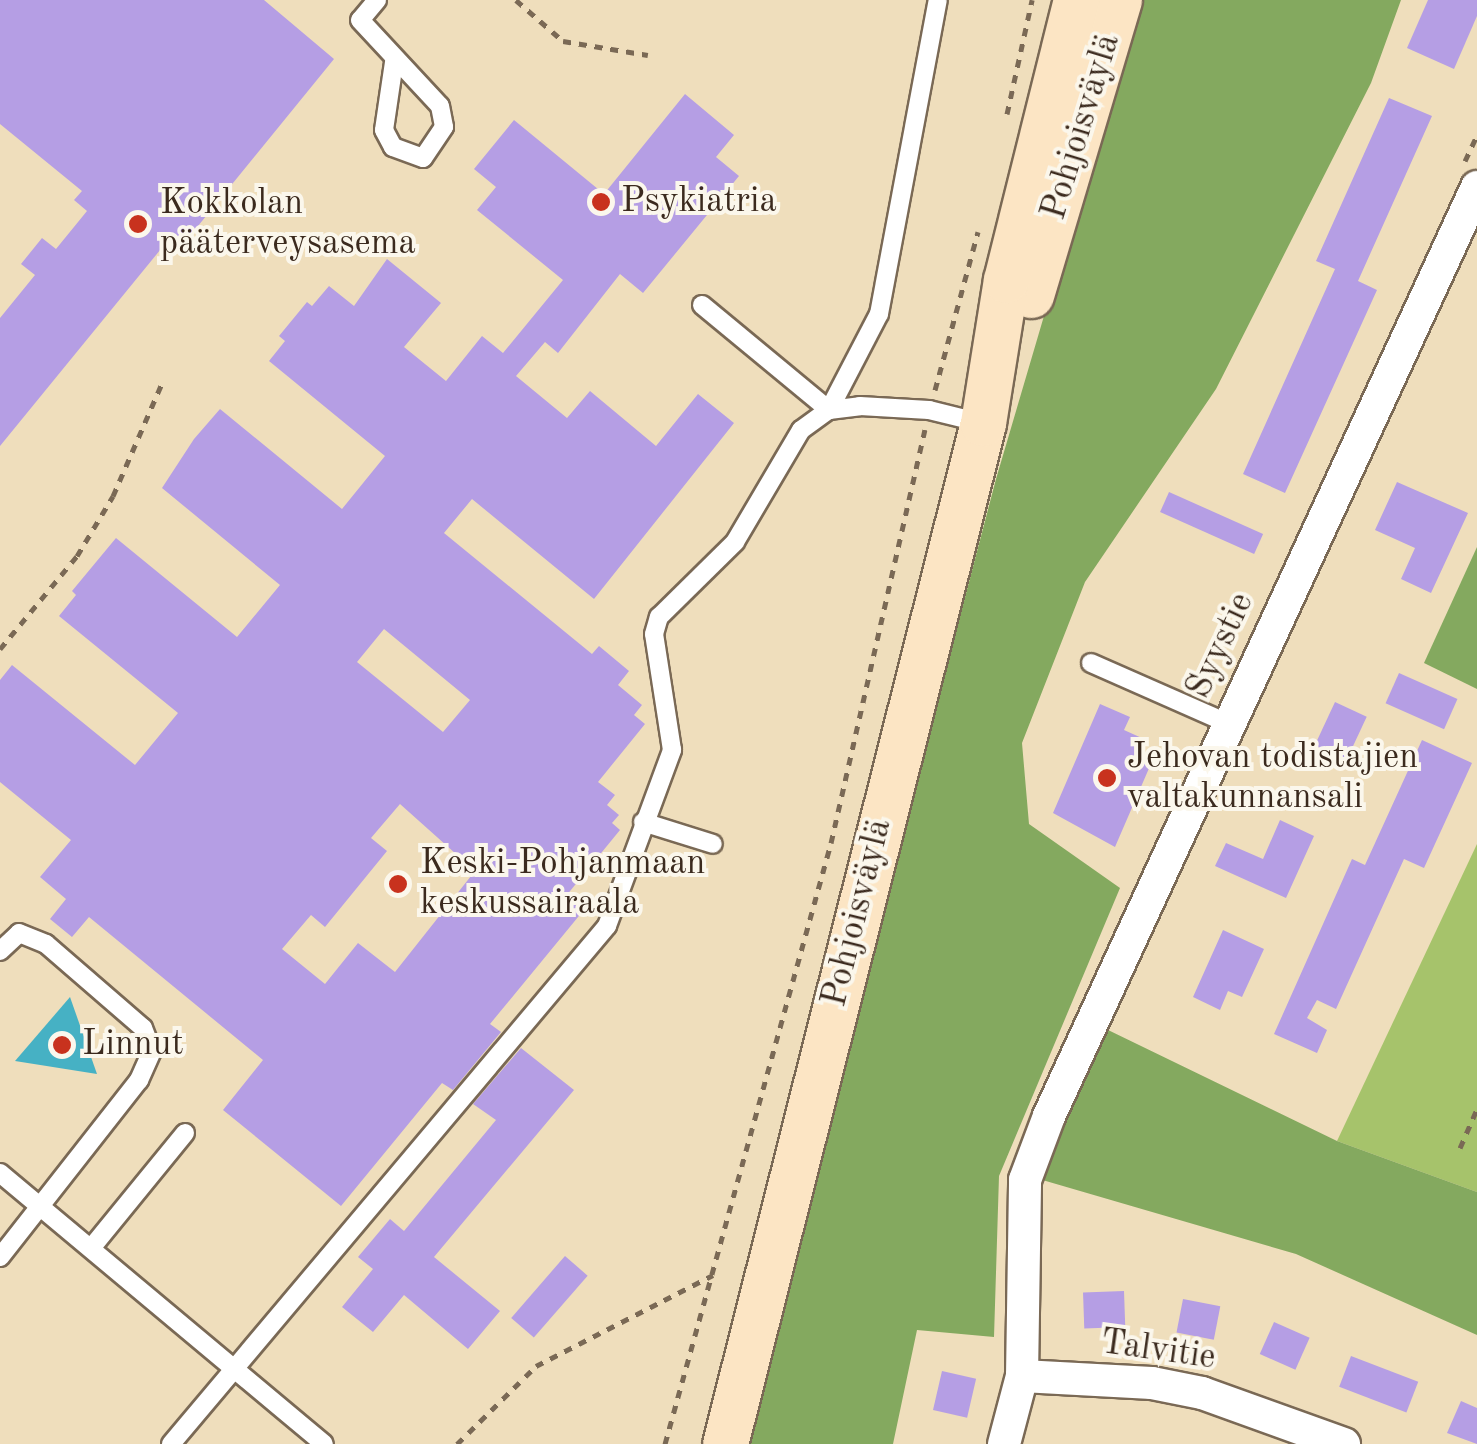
<!DOCTYPE html>
<meta charset="utf-8">
<style>
body{margin:0}
#map{position:relative;width:1477px;height:1444px;overflow:hidden;background:#efdebc;font-family:"Old Standard TT",serif}
div>[style]{position:absolute}
.green>*{inset:0;background:#a6c36b}
.forest>*{inset:0;background:#84a95f}
.water>*{inset:0;background:#46b1c4}
.building>*{inset:0;background:#b59ee4;transform-origin:0 0}
.path>*{height:5px;margin-top:-2.5px;transform-origin:0;background:repeating-linear-gradient(90deg,#7a6955 0 8px,transparent 0 16px)}
.roads{filter:drop-shadow(2px 0 #7a6955) drop-shadow(-2px 0 #7a6955) drop-shadow(0 2px #7a6955) drop-shadow(0 -2px #7a6955)}
.service>*{height:18px;margin:-9px;padding:0 9px;transform-origin:9px;border-radius:9px;background:#fff}
.minor>*{height:32px;margin:-16px;padding:0 16px;transform-origin:16px;border-radius:16px;background:#fff}
.secondary>*{height:45px;margin:-22.5px;padding:0 22.5px;transform-origin:22.5px;border-radius:22.5px;background:#fce5c4}
.dots>*{width:28px;height:28px;translate:-50% -50%;box-sizing:border-box;border:5px solid #fbf7ec;border-radius:50%}
span{translate:-50% -50%;white-space:nowrap;text-align:center;line-height:1.15;-webkit-text-stroke:8px #fbf7ec;paint-order:stroke}
.street-label{font-size:35px;color:#3b2a1e}
.poi-label{font-size:35px;color:#3b2a1e}
.left{translate:0 -50%;text-align:left}
</style>
<div id="map">
<div class="green">
<div style="clip-path:polygon(1477px 844px,1477px 1192px,1337px 1141px)"></div>
</div>
<div class="forest">
<div style="clip-path:polygon(1137px 0,1401px 0,1371px 83px,1216px 389px,1085px 582px,1022px 743px,1029px 824px,1120px 888px,999px 1176px,994px 1337px,917px 1330px,893px 1444px,743px 1444px,996px 479px)"></div>
<div style="clip-path:polygon(1477px 547px,1477px 689px,1424px 663px)"></div>
<div style="clip-path:polygon(1106px 1029px,1337px 1141px,1477px 1192px,1477px 1335px,1296px 1254px,1039px 1179px)"></div>
</div>
<div class="water">
<div style="clip-path:polygon(70px 997px,97px 1074px,15px 1061px)"></div>
</div>
<div class="building">
<div style="clip-path:polygon(0 0,264px 0,334px 59px,176px 253px,165px 244px,0 446px,0 318px,35px 275px,21px 264px,42px 238px,56px 249px,87px 211px,74px 200px,82px 191px,0 124px)"></div>
<div style="clip-path:polygon(1428px 0,1477px 0,1477px 16px,1454px 69px,1407px 48px)"></div>
<div style="clip-path:polygon(evenodd,685px 94px,734px 135px,716px 157px,739px 176px,643px 293px,620px 274px,558px 353px,545px 342px,516px 376px,567px 418px,590px 391px,656px 446px,698px 394px,734px 423px,594px 599px,472px 499px,444px 533px,592px 654px,599px 646px,629px 671px,618px 685px,642px 705px,634px 715px,645px 724px,598px 782px,615px 795px,607px 805px,619px 815px,612px 823px,620px 830px,566px 896px,583px 911px,490px 1024px,501px 1032px,453px 1090px,442px 1083px,341px 1206px,223px 1110px,263px 1060px,89px 917px,72px 937px,50px 919px,66px 899px,40px 877px,71px 840px,0 782px,0 680px,12px 665px,135px 765px,178px 713px,59px 616px,76px 595px,72px 591px,116px 538px,237px 637px,280px 585px,162px 488px,194px 439px,220px 409px,342px 509px,385px 456px,269px 361px,285px 341px,279px 336px,307px 302px,312px 306px,329px 286px,354px 306px,387px 259px,441px 303px,404px 347px,446px 381px,482px 336px,503px 353px,563px 280px,477px 210px,496px 187px,474px 169px,514px 120px,604px 194px,685px 94px,384px 629px,470px 700px,443px 732px,357px 662px,384px 629px,685px 94px,400px 804px,475px 871px,395px 972px,358px 943px,325px 984px,282px 949px,311px 915px,325px 927px,387px 851px,371px 838px,400px 804px)"></div>
<div style="clip-path:polygon(1389px 98px,1432px 116px,1358px 281px,1377px 290px,1285px 493px,1243px 474px,1335px 269px,1316px 261px)"></div>
<div style="clip-path:polygon(1397px 482px,1468px 513px,1431px 593px,1401px 579px,1415px 548px,1375px 530px)"></div>
<div style="left:1169px;top:492px;width:103px;height:22px;rotate:24deg"></div>
<div style="left:1399px;top:673px;width:64px;height:33px;rotate:24deg"></div>
<div style="left:1335px;top:702px;width:35px;height:48px;rotate:25deg"></div>
<div style="clip-path:polygon(1100px 704px,1130px 717px,1124px 730px,1144px 739px,1143px 763px,1150px 766px,1115px 847px,1053px 813px)"></div>
<div style="clip-path:polygon(1422px 740px,1472px 763px,1424px 868px,1404px 859px,1336px 1009px,1317px 1000px,1307px 1018px,1327px 1030px,1317px 1053px,1274px 1034px,1352px 859px,1365px 865px)"></div>
<div style="clip-path:polygon(1280px 820px,1314px 836px,1286px 898px,1215px 866px,1226px 843px,1263px 859px)"></div>
<div style="clip-path:polygon(1223px 930px,1264px 949px,1242px 997px,1228px 991px,1220px 1010px,1193px 997px)"></div>
<div style="clip-path:polygon(521px 1048px,574px 1090px,434px 1257px,500px 1311px,468px 1349px,404px 1295px,373px 1332px,342px 1307px,373px 1269px,358px 1257px,390px 1219px,404px 1231px,496px 1120px,473px 1104px)"></div>
<div style="left:565px;top:1256px;width:30px;height:82px;rotate:41deg"></div>
<div style="left:1124px;top:1291px;width:36px;height:41px;rotate:88deg"></div>
<div style="left:1183px;top:1299px;width:38px;height:34px;rotate:11deg"></div>
<div style="left:1274px;top:1322px;width:39px;height:35px;rotate:24deg"></div>
<div style="left:1351px;top:1356px;width:72px;height:33px;rotate:21deg"></div>
<div style="left:942px;top:1371px;width:35px;height:40px;rotate:13deg"></div>
<div style="clip-path:polygon(1461px 1401px,1477px 1408px,1477px 1444px,1447px 1433px)"></div>
</div>
<div class="path">
<div style="left:516px;top:0;width:62px;rotate:41.1deg"></div>
<div style="left:563px;top:41px;width:86px;rotate:9.4deg"></div>
<div style="left:1007px;top:114px;width:117px;rotate:-77.6deg"></div>
<div style="left:1465px;top:161px;width:29px;rotate:-65deg"></div>
<div style="left:935px;top:390px;width:164px;rotate:-74.8deg"></div>
<div style="left:0;top:649px;width:121px;rotate:-50.4deg"></div>
<div style="left:77px;top:556px;width:70px;rotate:-59deg"></div>
<div style="left:113px;top:496px;width:125px;rotate:-66.5deg"></div>
<div style="left:1460px;top:1148px;width:43px;rotate:-66.4deg"></div>
<div style="left:457px;top:1444px;width:111px;rotate:-44.6deg"></div>
<div style="left:536px;top:1366px;width:199px;rotate:-27.2deg"></div>
<div style="left:665px;top:1444px;width:624px;rotate:-74.56deg"></div>
<div style="left:831px;top:843px;width:424px;rotate:-77.2deg"></div>
</div>
<div class="roads">
<div class="service">
<div style="left:377px;top:0;width:26px;rotate:130deg"></div>
<div style="left:360px;top:20px;width:117px;rotate:47.1deg"></div>
<div style="left:440px;top:106px;width:21px;rotate:79deg"></div>
<div style="left:444px;top:127px;width:37px;rotate:124deg"></div>
<div style="left:423px;top:158px;width:32px;rotate:-160deg"></div>
<div style="left:393px;top:147px;width:19px;rotate:-118deg"></div>
<div style="left:384px;top:130px;width:69px;rotate:-81.6deg"></div>
<div style="left:702px;top:305px;width:165px;rotate:39.6deg"></div>
<div style="left:829px;top:410px;width:108px;rotate:-62.5deg"></div>
<div style="left:879px;top:314px;width:319px;rotate:-79.4deg"></div>
<div style="left:1091px;top:663px;width:151px;rotate:23.8deg"></div>
<div style="left:643px;top:822px;width:73px;rotate:17.4deg"></div>
<div style="left:0;top:951px;width:26px;rotate:-43deg"></div>
<div style="left:19px;top:933px;width:29px;rotate:22deg"></div>
<div style="left:46px;top:944px;width:128px;rotate:40.9deg"></div>
<div style="left:143px;top:1028px;width:25px;rotate:69deg"></div>
<div style="left:152px;top:1051px;width:32px;rotate:114deg"></div>
<div style="left:139px;top:1080px;width:225px;rotate:128.1deg"></div>
<div style="left:0;top:1173px;width:422px;rotate:39.9deg"></div>
<div style="left:92px;top:1247px;width:147px;rotate:-50.8deg"></div>
<div style="left:171px;top:1444px;width:677px;rotate:-49.91deg"></div>
<div style="left:607px;top:926px;width:188px;rotate:-69.7deg"></div>
<div style="left:672px;top:750px;width:117px;rotate:-98.8deg"></div>
<div style="left:654px;top:634px;width:18px;rotate:-74deg"></div>
<div style="left:659px;top:617px;width:107px;rotate:-44.6deg"></div>
<div style="left:735px;top:542px;width:130px;rotate:-59.5deg"></div>
<div style="left:801px;top:430px;width:34px;rotate:-36deg"></div>
<div style="left:829px;top:410px;width:31px;rotate:-7deg"></div>
<div style="left:860px;top:406px;width:69px;rotate:3.3deg"></div>
<div style="left:929px;top:410px;width:55px;rotate:13.8deg"></div>
</div>
<div class="minor">
<div style="left:1022px;top:1376px;width:130px;rotate:3.1deg"></div>
<div style="left:1152px;top:1383px;width:51px;rotate:11.3deg"></div>
<div style="left:1202px;top:1393px;width:151px;rotate:19.8deg"></div>
<div style="left:1004px;top:1444px;width:70px;rotate:-75.2deg"></div>
<div style="left:1022px;top:1376px;width:196px;rotate:-89.1deg"></div>
<div style="left:1025px;top:1180px;width:68px;rotate:-69.4deg"></div>
<div style="left:1049px;top:1116px;width:1023px;rotate:-65.26deg"></div>
</div>
<div class="secondary">
<div style="left:1031px;top:295px;width:308px;rotate:-73.4deg"></div>
<div style="left:725px;top:1444px;width:1053px;rotate:-75.82deg"></div>
<div style="left:983px;top:423px;width:145px;rotate:-80.9deg"></div>
<div style="left:1006px;top:280px;width:289px;rotate:-76deg"></div>
</div>
</div>
<div class="dots">
<div style="left:601px;top:202px;background:#c8321e"></div>
<div style="left:138px;top:224px;background:#c8321e"></div>
<div style="left:1107px;top:778px;background:#c8321e"></div>
<div style="left:398px;top:884px;background:#c8321e"></div>
<div style="left:62px;top:1045px;background:#c8321e"></div>
</div>
<div class="street-label">
<span style="left:1082px;top:127px;rotate:-73deg">Pohjoisväylä</span>
<span style="left:1221px;top:646px;rotate:-65deg">Syystie</span>
<span style="left:858px;top:913px;rotate:-76deg">Pohjoisväylä</span>
<span style="left:1158px;top:1351px;rotate:8deg">Talvitie</span>
</div>
<div class="poi-label">
<span class="left" style="left:621px;top:202px">Psykiatria</span>
<span class="left" style="left:160px;top:224px">Kokkolan<br>pääterveysasema</span>
<span class="left" style="left:1127px;top:778px">Jehovan todistajien<br>valtakunnansali</span>
<span class="left" style="left:420px;top:884px">Keski-Pohjanmaan<br>keskussairaala</span>
<span class="left" style="left:82px;top:1045px">Linnut</span>
</div>
</div>
